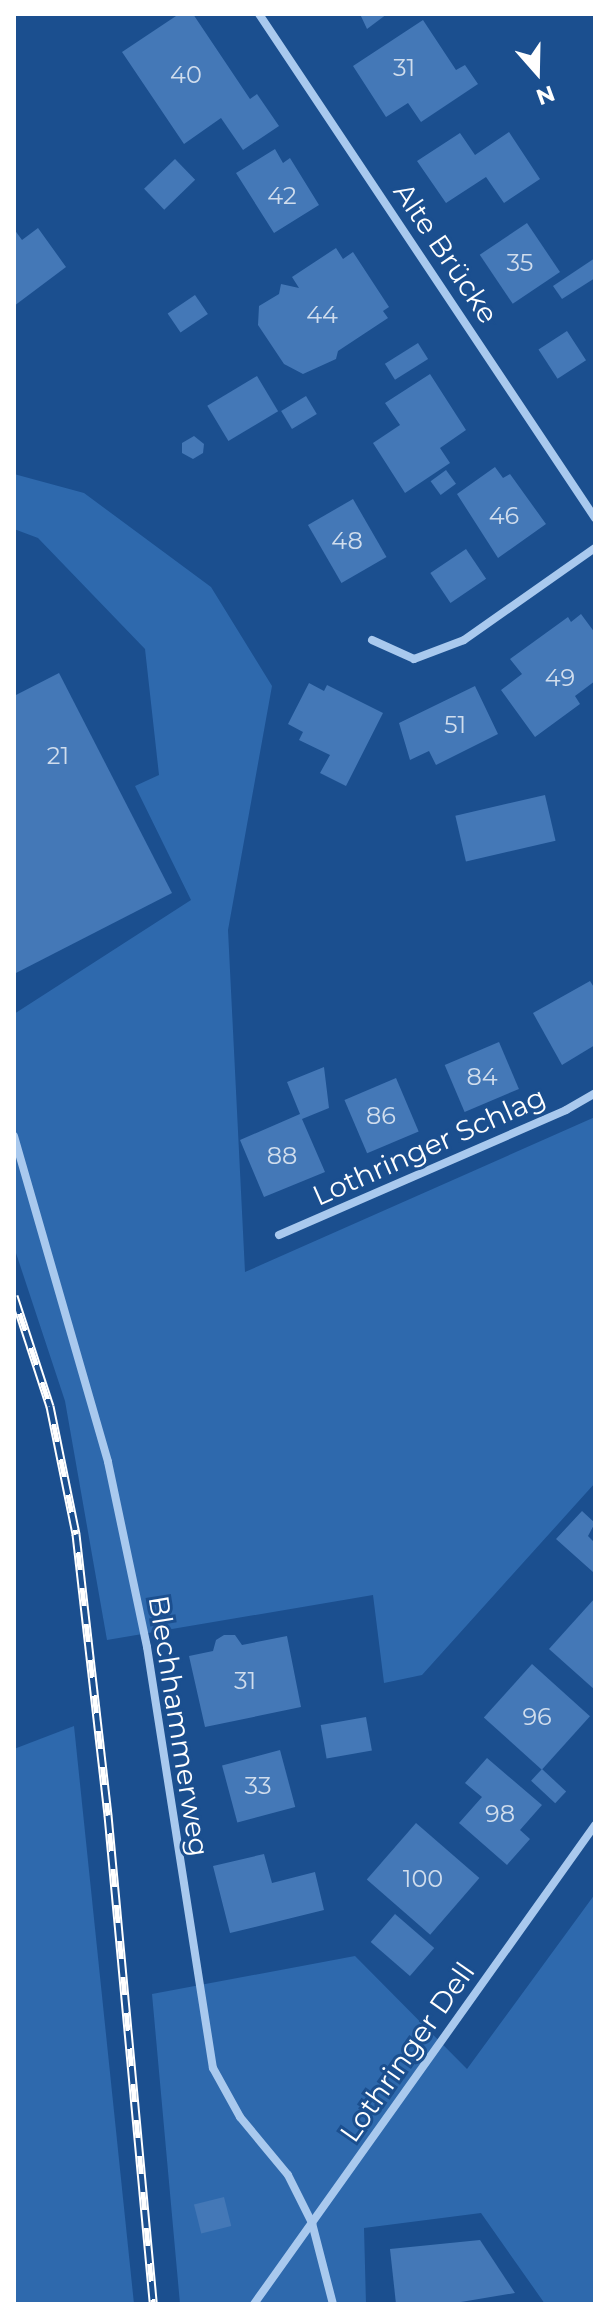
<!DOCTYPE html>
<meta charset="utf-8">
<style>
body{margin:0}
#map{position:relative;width:609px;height:2318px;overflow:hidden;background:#1b4f8f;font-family:Montserrat,sans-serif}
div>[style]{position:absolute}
.green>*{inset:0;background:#2e69ad}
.building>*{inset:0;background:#4478b7;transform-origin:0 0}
.minor>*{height:8px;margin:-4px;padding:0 4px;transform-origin:4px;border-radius:4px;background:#a9c9ee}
.rail>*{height:9px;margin-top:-4.5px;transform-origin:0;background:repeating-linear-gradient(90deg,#1b4f8f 0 18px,#fff 0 36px);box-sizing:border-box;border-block:2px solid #fff}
span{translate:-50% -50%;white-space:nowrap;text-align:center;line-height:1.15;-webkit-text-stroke:6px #1b4f8f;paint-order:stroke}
.number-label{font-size:24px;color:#d0dded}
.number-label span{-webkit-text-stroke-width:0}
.street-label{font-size:28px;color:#fff}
.frame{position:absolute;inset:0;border:16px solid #fff;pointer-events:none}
.north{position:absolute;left:497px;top:32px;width:80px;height:80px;-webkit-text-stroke:6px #1b4f8f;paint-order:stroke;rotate:160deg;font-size:22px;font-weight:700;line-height:32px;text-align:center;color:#fff}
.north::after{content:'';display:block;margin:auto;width:28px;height:36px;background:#fff;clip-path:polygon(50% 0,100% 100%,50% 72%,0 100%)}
</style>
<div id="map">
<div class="green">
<div style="clip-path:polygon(14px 474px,84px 493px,211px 587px,272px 686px,228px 930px,245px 1272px,595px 1117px,595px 1483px,422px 1675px,384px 1683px,373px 1595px,107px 1640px,65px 1401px,14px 1247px,14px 1014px,191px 900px,135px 786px,159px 775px,145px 649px,38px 538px,14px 529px)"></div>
<div style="clip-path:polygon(74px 1726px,134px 2304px,14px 2304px,14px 1749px)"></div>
<div style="clip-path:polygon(595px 1894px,595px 2304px,545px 2304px,481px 2213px,364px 2228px,366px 2304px,180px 2304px,152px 1994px,355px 1956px,467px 2069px)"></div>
</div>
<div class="building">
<div style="clip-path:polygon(179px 14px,193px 14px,250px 99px,257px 94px,279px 126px,243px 150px,221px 118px,184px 144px,122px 52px)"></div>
<div style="clip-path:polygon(360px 14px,387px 14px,367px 29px)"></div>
<div style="clip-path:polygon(423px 20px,456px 70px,465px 65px,478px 84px,421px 122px,408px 103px,386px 117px,353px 66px)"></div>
<div style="clip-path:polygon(509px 132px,540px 179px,504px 203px,486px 177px,446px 203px,417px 161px,460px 133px,475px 155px)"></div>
<div style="clip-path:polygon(275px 149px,283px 163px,290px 158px,319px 205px,274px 233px,236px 173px)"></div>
<div style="left:175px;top:159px;width:29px;height:43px;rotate:46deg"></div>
<div style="left:527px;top:223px;width:59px;height:57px;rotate:56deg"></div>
<div style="clip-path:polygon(38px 228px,66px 267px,14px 306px,14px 229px,22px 240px)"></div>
<div style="clip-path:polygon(336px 248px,343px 259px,353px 252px,389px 307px,383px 311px,388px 318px,338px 351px,336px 359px,303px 374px,284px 364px,258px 325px,259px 306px,279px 294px,281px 284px,299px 288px,292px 277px)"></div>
<div style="clip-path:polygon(595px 258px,595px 278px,562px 299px,553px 286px)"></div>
<div style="left:195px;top:295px;width:23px;height:33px;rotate:56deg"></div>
<div style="left:567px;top:331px;width:35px;height:34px;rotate:57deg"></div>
<div style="left:418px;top:343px;width:19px;height:39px;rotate:58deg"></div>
<div style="clip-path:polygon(430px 374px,466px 430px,440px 448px,450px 463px,405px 493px,373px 443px,400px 425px,385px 403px)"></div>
<div style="left:257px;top:376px;width:41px;height:58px;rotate:59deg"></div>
<div style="left:306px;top:396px;width:21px;height:29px;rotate:59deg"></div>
<div style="clip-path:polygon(194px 436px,204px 444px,203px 453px,193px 459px,182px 453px,182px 443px)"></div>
<div style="clip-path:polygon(495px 467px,503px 478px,510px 474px,546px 524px,498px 558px,457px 494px)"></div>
<div style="left:446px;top:470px;width:17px;height:19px;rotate:54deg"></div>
<div style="left:353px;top:499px;width:67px;height:52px;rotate:60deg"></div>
<div style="left:466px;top:549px;width:36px;height:43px;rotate:56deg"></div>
<div style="clip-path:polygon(581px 614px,595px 633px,595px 681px,575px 696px,580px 704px,535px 737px,501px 690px,522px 674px,510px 659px,568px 617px,571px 622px)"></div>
<div style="clip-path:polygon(59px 673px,172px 893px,14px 974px,14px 696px)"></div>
<div style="clip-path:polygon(309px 683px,324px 691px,327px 685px,383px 713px,346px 786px,320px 773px,330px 755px,299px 740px,303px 732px,288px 724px)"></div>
<div style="clip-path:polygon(475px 686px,498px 734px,436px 765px,429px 751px,410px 760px,399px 723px)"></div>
<div style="left:545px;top:795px;width:47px;height:92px;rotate:77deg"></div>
<div style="clip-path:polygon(590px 981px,595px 989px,595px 1045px,562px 1065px,533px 1013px)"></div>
<div style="left:499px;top:1042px;width:51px;height:59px;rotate:67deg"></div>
<div style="clip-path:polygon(324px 1067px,329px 1108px,302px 1119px,325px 1172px,264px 1197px,240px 1140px,300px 1114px,287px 1082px)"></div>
<div style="left:396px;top:1078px;width:58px;height:56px;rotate:67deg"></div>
<div style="clip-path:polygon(582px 1511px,595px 1523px,588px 1536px,595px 1543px,593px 1572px,556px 1539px)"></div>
<div style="clip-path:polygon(595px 1598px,595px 1690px,549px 1649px)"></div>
<div style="clip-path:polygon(224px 1635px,235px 1635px,242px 1645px,287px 1636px,301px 1707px,205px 1727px,189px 1656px,213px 1651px,216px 1640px)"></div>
<div style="left:532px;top:1664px;width:78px;height:72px;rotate:42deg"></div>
<div style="left:366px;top:1717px;width:34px;height:46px;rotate:80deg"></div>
<div style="left:280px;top:1750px;width:59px;height:60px;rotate:75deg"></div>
<div style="clip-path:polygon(487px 1758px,542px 1805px,520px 1830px,530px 1839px,507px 1865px,459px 1823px,482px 1797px,465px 1783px)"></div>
<div style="left:542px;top:1769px;width:33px;height:16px;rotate:43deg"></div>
<div style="left:416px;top:1823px;width:84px;height:75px;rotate:41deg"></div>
<div style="clip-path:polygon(264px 1854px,272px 1883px,315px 1872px,324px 1910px,230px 1933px,213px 1866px)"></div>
<div style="left:395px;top:1914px;width:52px;height:37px;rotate:41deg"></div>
<div style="left:224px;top:2197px;width:30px;height:31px;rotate:76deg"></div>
<div style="clip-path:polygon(480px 2240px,515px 2293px,449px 2304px,396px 2304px,390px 2249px)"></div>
</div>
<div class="minor">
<div style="left:259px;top:14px;width:606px;rotate:56.31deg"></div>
<div style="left:372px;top:640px;width:46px;rotate:24.3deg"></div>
<div style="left:414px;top:659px;width:53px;rotate:-20.8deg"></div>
<div style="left:464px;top:640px;width:160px;rotate:-35.1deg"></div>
<div style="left:14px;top:1136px;width:339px;rotate:73.9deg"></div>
<div style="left:108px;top:1462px;width:189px;rotate:78.1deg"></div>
<div style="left:147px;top:1647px;width:426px;rotate:81.1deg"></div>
<div style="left:213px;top:2068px;width:56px;rotate:61.1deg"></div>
<div style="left:240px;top:2117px;width:75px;rotate:50.4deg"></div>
<div style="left:288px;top:2175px;width:54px;rotate:63.4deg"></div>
<div style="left:312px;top:2223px;width:84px;rotate:75.5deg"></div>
<div style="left:279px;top:1235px;width:313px;rotate:-23.5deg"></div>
<div style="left:566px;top:1110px;width:34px;rotate:-30deg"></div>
<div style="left:254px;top:2304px;width:588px;rotate:-54.55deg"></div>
</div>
<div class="rail">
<div style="left:14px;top:1296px;width:116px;rotate:71.9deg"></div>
<div style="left:50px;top:1406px;width:131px;rotate:78.5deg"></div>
<div style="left:76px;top:1534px;width:283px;rotate:83.5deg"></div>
<div style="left:108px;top:1815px;width:491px;rotate:84.7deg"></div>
</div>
<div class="number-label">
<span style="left:404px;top:68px">31</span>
<span style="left:186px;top:75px">40</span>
<span style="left:282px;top:196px">42</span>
<span style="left:520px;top:263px">35</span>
<span style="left:322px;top:315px">44</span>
<span style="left:504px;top:516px">46</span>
<span style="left:347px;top:541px">48</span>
<span style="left:560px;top:678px">49</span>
<span style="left:455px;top:725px">51</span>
<span style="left:58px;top:756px">21</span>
<span style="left:482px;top:1077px">84</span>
<span style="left:381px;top:1116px">86</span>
<span style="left:282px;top:1156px">88</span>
<span style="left:245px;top:1681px">31</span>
<span style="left:537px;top:1717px">96</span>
<span style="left:258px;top:1786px">33</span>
<span style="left:500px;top:1814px">98</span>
<span style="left:423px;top:1879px">100</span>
</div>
<div class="street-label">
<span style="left:446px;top:253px;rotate:56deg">Alte Brücke</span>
<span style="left:429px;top:1146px;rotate:-24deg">Lothringer Schlag</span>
<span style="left:179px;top:1726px;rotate:81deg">Blechhammerweg</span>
<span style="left:407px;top:2052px;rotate:-55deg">Lothringer Dell</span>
</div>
<div class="frame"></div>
<div class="north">N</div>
</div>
